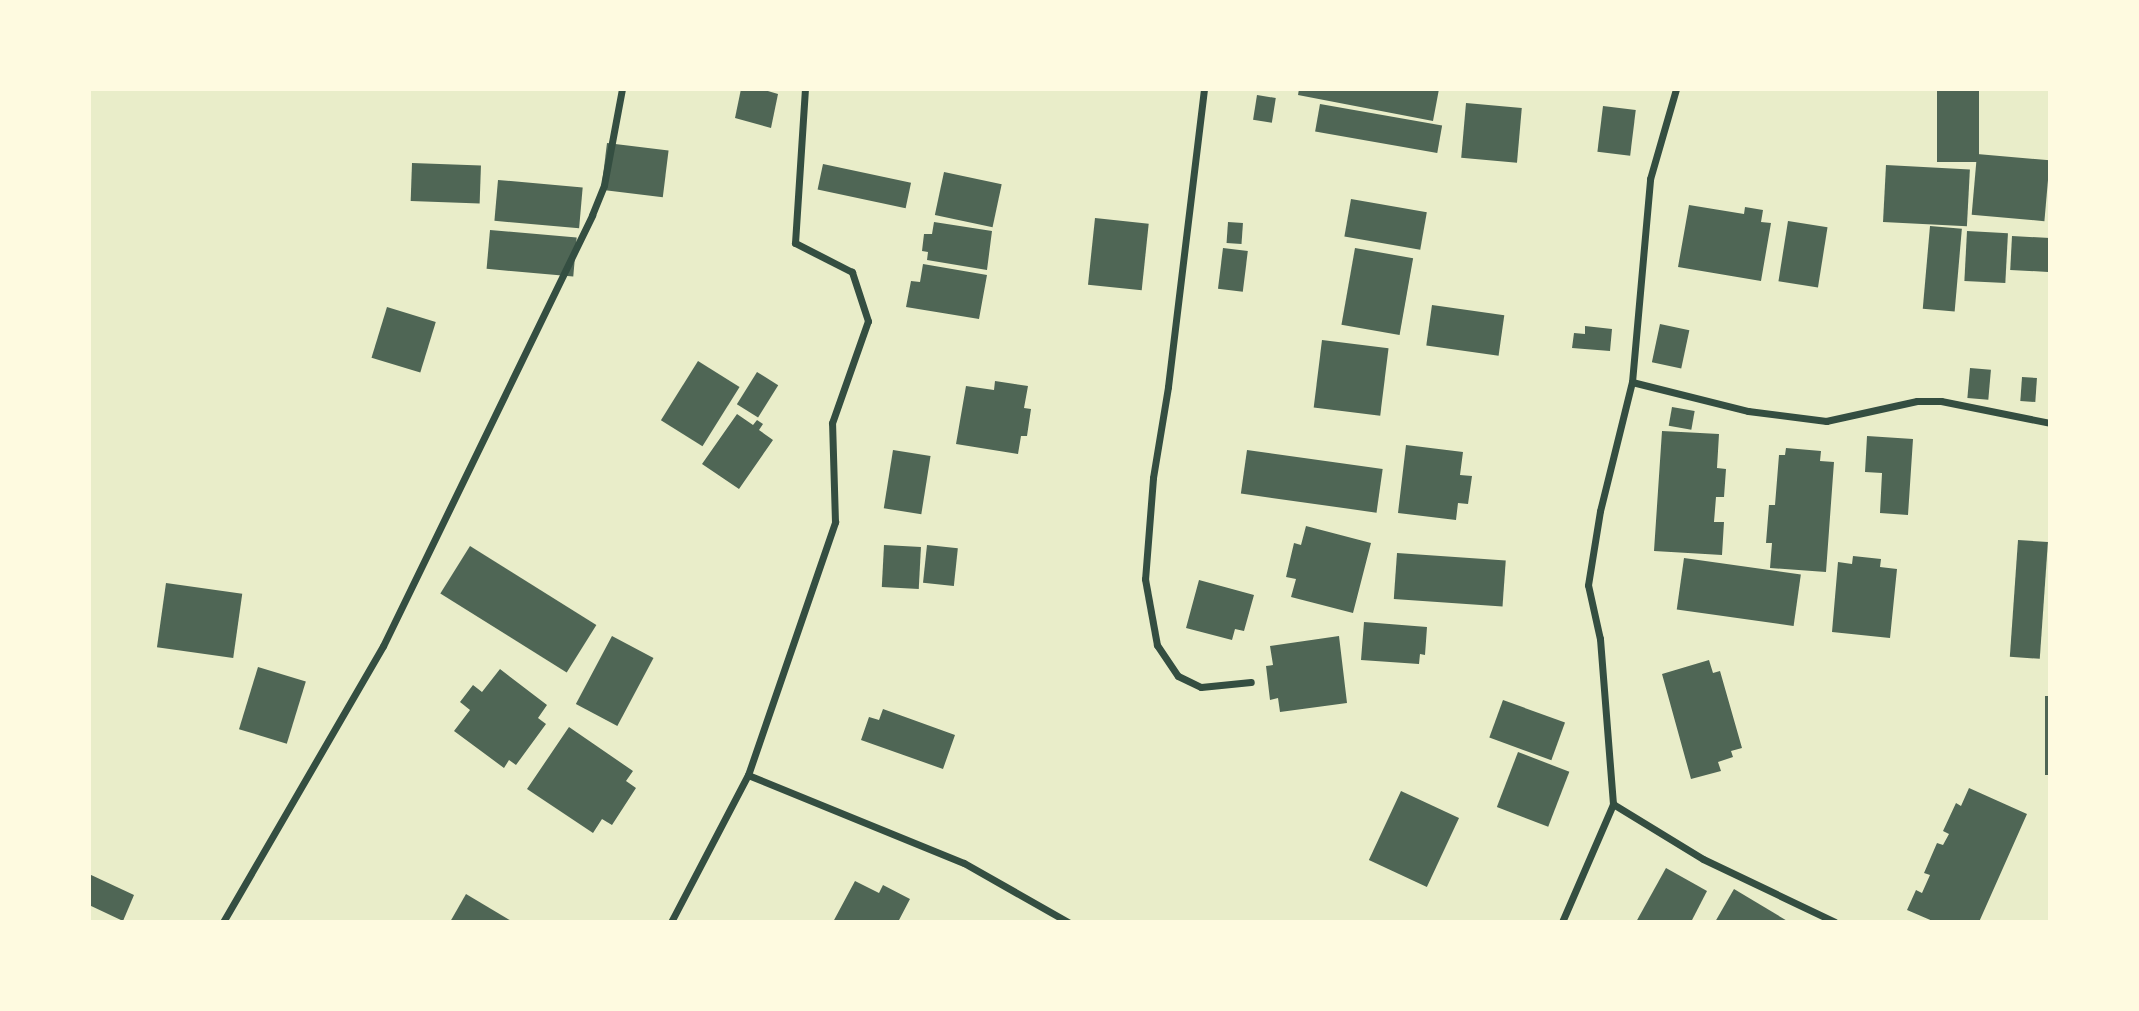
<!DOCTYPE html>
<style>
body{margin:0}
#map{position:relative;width:2139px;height:1011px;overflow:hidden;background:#e9edc9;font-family:Overpass,sans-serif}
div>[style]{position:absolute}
.building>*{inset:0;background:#4f6655;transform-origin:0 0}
.minor>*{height:7px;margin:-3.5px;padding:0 3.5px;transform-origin:3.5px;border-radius:3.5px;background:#344e41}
span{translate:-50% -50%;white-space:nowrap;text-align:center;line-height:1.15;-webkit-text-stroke:7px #fefae0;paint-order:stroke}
.frame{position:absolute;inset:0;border:91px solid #fefae0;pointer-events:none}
</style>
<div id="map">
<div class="building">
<div style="clip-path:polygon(741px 89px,761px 89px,778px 94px,771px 128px,735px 118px)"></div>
<div style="clip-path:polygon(1299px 89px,1439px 89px,1433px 121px,1298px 95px)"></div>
<div style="left:1937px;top:89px;width:42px;height:73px"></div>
<div style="left:1257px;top:95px;width:19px;height:25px;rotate:9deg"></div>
<div style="left:1466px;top:103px;width:56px;height:55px;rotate:5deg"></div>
<div style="left:1320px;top:104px;width:124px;height:28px;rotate:10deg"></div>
<div style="left:1603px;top:106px;width:33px;height:46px;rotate:7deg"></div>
<div style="left:607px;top:143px;width:62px;height:47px;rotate:7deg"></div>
<div style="left:1977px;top:154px;width:73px;height:61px;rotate:5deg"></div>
<div style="left:412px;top:163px;width:69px;height:38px;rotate:2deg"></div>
<div style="left:823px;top:164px;width:90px;height:26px;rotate:12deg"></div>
<div style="left:1886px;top:165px;width:84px;height:57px;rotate:3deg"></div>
<div style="left:944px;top:172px;width:59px;height:44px;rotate:12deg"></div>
<div style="left:498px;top:180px;width:85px;height:41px;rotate:5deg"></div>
<div style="left:1351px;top:199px;width:77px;height:38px;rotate:10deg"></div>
<div style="clip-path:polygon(1689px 205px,1744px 214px,1745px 207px,1763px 210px,1761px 222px,1771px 223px,1761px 281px,1678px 267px)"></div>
<div style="left:1095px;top:218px;width:54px;height:67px;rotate:6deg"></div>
<div style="left:1788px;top:221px;width:40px;height:61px;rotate:9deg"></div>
<div style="clip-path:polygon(934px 222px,992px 231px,987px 270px,927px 260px,928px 252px,922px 251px,924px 234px,932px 234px)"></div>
<div style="left:1228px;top:222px;width:15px;height:21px;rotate:4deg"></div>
<div style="left:1930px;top:226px;width:32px;height:83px;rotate:5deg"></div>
<div style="left:490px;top:230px;width:87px;height:39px;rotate:5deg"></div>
<div style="left:1967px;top:231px;width:41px;height:50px;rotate:3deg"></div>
<div style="left:2012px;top:236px;width:38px;height:34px;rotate:3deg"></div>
<div style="left:1223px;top:248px;width:25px;height:41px;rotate:7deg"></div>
<div style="left:1355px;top:248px;width:59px;height:78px;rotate:10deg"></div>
<div style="clip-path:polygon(923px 264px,987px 275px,979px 319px,906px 307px,911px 281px,920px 282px)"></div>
<div style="left:1432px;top:305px;width:73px;height:41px;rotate:8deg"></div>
<div style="left:387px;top:307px;width:51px;height:53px;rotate:17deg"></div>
<div style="left:1660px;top:324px;width:30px;height:39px;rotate:12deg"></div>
<div style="clip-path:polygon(1585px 326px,1612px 329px,1610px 351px,1572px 348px,1574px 333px,1585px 334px)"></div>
<div style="left:1322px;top:340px;width:67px;height:68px;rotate:7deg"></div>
<div style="left:698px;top:361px;width:49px;height:70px;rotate:32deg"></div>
<div style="left:1970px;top:368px;width:21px;height:30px;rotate:5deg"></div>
<div style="left:757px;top:372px;width:25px;height:38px;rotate:32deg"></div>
<div style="left:2022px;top:377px;width:15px;height:24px;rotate:4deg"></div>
<div style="clip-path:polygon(995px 381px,1028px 386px,1024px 408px,1031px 409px,1027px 436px,1021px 436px,1018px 454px,956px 444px,966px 386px,994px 390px)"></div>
<div style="left:1672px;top:407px;width:23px;height:19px;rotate:10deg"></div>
<div style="clip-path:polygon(737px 414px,753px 425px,757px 420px,763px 424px,759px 430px,773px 440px,739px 489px,702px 464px)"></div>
<div style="clip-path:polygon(1662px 431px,1719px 434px,1717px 468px,1726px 469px,1724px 497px,1716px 497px,1714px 522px,1724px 522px,1722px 555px,1654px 551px)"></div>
<div style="clip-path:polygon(1867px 436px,1913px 439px,1908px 515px,1880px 513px,1882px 473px,1865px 472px)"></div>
<div style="clip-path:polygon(1406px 445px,1463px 452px,1460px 475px,1472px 476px,1468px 504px,1458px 503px,1456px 520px,1398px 513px)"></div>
<div style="clip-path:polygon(1786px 448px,1821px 451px,1820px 461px,1834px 462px,1826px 572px,1770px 568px,1772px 543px,1766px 543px,1769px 505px,1775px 505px,1779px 455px,1785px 455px)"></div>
<div style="left:893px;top:450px;width:38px;height:59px;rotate:9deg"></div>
<div style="left:1247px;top:450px;width:137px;height:44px;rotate:8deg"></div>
<div style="clip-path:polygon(1306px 526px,1371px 543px,1353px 613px,1291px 597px,1296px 579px,1286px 577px,1294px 543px,1301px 545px)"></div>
<div style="left:2018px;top:540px;width:30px;height:117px;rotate:4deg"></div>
<div style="left:884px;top:545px;width:37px;height:42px;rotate:3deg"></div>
<div style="left:927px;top:545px;width:31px;height:38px;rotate:6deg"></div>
<div style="left:470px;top:546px;width:149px;height:56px;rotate:32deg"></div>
<div style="left:1397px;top:553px;width:109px;height:46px;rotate:4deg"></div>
<div style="clip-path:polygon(1853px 556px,1881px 559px,1880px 567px,1897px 569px,1890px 638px,1832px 632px,1838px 562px,1852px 564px)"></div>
<div style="left:1684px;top:558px;width:118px;height:52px;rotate:8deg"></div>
<div style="clip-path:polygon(1199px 580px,1254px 595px,1244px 631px,1235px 629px,1232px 640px,1186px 628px)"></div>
<div style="left:166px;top:583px;width:77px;height:65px;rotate:8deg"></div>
<div style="clip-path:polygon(1364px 622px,1427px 627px,1425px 655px,1420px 654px,1419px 664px,1361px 660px)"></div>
<div style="left:612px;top:636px;width:47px;height:77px;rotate:28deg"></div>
<div style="clip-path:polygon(1339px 636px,1347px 703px,1280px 712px,1278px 698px,1270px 700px,1266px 666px,1273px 665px,1270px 646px)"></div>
<div style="clip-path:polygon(1709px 660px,1713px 673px,1720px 671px,1742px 748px,1731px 751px,1733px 757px,1718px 762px,1721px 771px,1691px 779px,1662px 674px)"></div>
<div style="left:258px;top:667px;width:50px;height:65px;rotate:17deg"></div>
<div style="clip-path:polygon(500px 669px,547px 705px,538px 718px,546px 724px,516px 765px,509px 760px,504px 768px,454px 731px,470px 710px,460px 702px,473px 685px,482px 692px)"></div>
<div style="left:2050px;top:696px;width:79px;height:5px;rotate:90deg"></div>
<div style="left:1503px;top:700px;width:66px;height:40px;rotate:20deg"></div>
<div style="clip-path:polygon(883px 709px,955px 735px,943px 769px,861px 740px,869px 717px,879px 720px)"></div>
<div style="clip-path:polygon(569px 727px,633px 771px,626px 781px,636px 788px,612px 825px,602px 819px,593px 833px,527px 789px)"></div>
<div style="left:1518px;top:752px;width:55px;height:59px;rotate:21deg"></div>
<div style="clip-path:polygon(1969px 788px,2027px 814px,1979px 922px,1935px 922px,1907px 910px,1916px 890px,1922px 893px,1930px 875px,1924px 873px,1937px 843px,1943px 845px,1949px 834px,1943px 831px,1956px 803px,1961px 806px)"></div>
<div style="left:1401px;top:791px;width:64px;height:76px;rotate:25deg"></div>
<div style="clip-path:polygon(1666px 868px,1707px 891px,1691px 922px,1636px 922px)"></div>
<div style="clip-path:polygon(89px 874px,134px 895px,123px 921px,89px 905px)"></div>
<div style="clip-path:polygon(855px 881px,879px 893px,883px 885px,910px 899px,898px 922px,833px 922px)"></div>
<div style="clip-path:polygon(1734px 889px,1789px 922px,1715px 922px)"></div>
<div style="clip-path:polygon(466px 894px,513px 922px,450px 922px)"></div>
</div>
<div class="minor">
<div style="left:1204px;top:89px;width:300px;rotate:96.9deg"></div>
<div style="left:1168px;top:387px;width:92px;rotate:99.4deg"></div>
<div style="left:1153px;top:478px;width:101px;rotate:94.5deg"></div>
<div style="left:1145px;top:579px;width:67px;rotate:79.7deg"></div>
<div style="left:1157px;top:645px;width:37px;rotate:56deg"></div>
<div style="left:1178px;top:676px;width:25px;rotate:26deg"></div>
<div style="left:1201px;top:687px;width:50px;rotate:-5.7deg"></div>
<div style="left:1632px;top:382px;width:204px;rotate:-84.9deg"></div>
<div style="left:1650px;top:179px;width:94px;rotate:-73.9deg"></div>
<div style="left:748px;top:775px;width:233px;rotate:22.2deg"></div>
<div style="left:964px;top:863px;width:120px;rotate:29.6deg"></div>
<div style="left:1613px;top:804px;width:105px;rotate:31.4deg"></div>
<div style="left:1703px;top:859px;width:146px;rotate:25.5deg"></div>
<div style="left:223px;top:922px;width:319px;rotate:-59.9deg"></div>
<div style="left:383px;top:646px;width:479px;rotate:-64.1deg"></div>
<div style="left:592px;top:215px;width:32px;rotate:-68deg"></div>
<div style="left:604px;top:185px;width:98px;rotate:-79.4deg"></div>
<div style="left:671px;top:922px;width:166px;rotate:-62.4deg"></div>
<div style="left:748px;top:775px;width:268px;rotate:-71deg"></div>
<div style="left:835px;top:522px;width:99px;rotate:-91.7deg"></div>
<div style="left:832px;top:423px;width:108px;rotate:-70.6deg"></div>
<div style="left:868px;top:321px;width:52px;rotate:-108.1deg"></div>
<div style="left:852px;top:272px;width:64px;rotate:-153deg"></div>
<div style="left:795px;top:243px;width:154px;rotate:-86.3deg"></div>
<div style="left:1562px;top:922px;width:129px;rotate:-66.6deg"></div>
<div style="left:1613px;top:804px;width:166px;rotate:-94.5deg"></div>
<div style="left:1600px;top:639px;width:55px;rotate:-102.5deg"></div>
<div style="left:1588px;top:585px;width:75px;rotate:-80.8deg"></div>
<div style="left:1600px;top:511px;width:133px;rotate:-76.1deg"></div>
<div style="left:1632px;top:382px;width:120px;rotate:14deg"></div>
<div style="left:1748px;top:411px;width:79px;rotate:7.3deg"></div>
<div style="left:1826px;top:421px;width:93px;rotate:-12.4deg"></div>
<div style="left:1917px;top:401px;width:24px"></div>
<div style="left:1941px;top:401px;width:111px;rotate:11.4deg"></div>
</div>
<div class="frame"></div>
</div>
